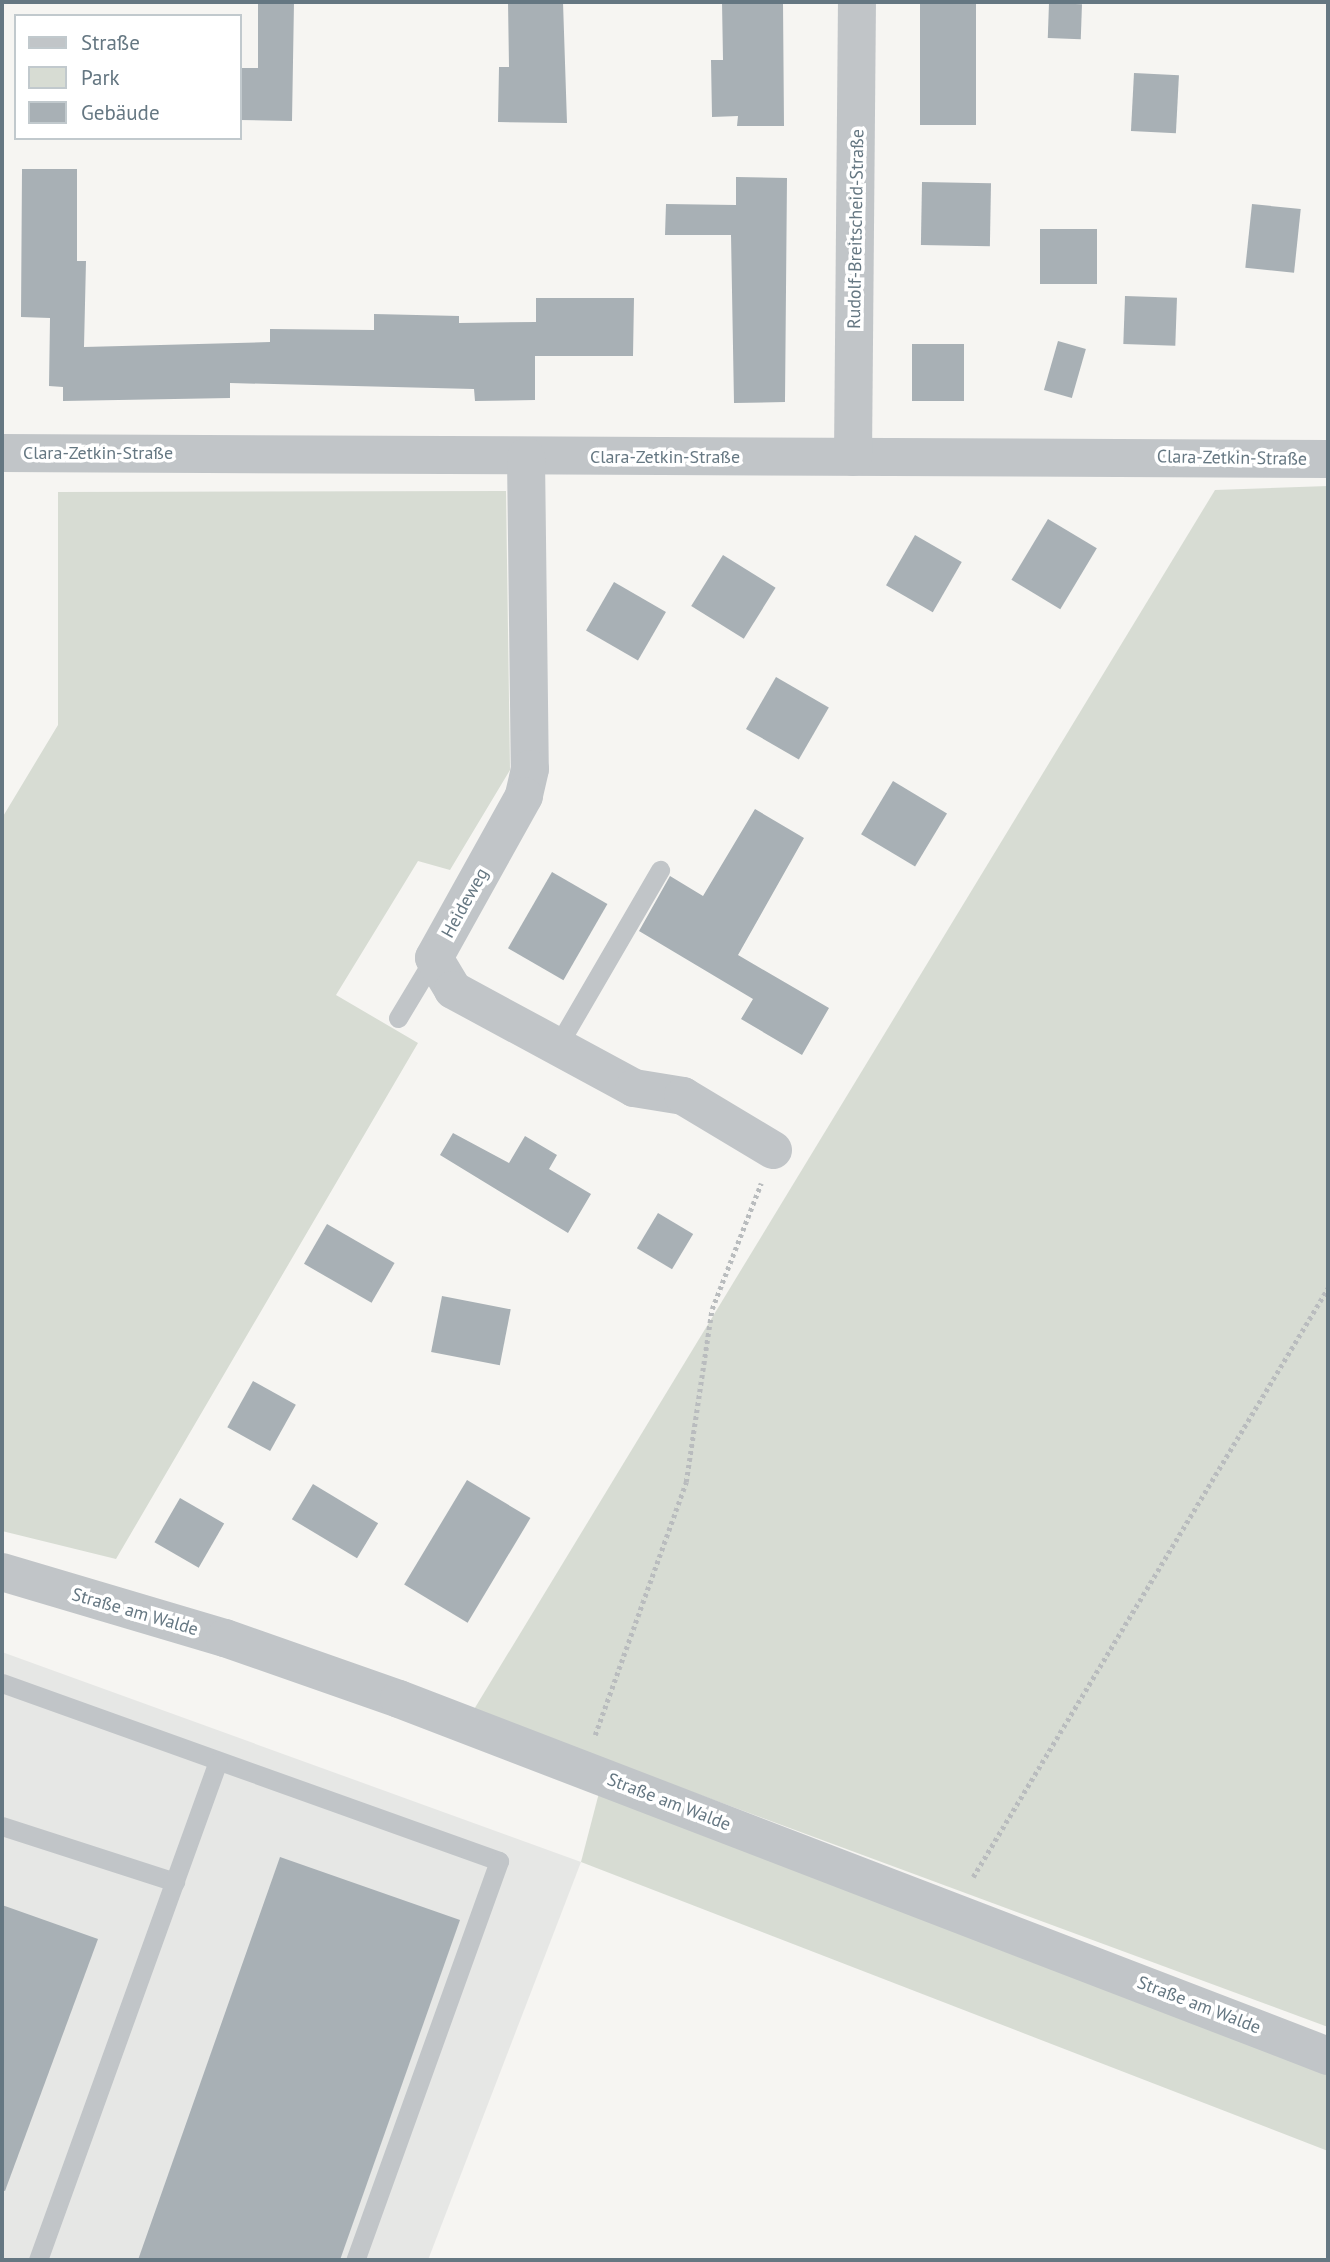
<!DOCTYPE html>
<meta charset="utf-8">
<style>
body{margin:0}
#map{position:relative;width:1330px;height:2262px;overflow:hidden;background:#f6f5f2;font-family:"PT Sans",sans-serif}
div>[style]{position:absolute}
.built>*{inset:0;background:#e6e7e5}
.green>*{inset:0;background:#d7dcd3}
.building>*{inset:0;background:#a8b0b5;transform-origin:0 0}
.path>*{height:4.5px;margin-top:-2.25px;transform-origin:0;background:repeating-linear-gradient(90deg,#b9bcbe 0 3.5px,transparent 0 7px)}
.service>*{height:19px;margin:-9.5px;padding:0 9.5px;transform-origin:9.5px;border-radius:9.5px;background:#c1c5c8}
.minor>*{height:38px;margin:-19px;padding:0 19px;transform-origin:19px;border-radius:19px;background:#c1c5c8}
span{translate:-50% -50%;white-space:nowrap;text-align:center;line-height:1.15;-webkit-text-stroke:7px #fff;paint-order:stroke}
.street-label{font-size:18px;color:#657782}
.frame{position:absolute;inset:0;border:4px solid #657782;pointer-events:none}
.legend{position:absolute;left:14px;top:14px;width:228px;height:126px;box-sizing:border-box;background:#fff;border:2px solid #c1c9cd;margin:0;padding:9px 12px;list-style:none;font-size:21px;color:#657782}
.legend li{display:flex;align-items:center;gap:14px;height:35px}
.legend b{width:35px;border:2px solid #c1c9cd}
</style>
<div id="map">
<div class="built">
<div style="clip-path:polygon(2px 1652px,581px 1862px,428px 2260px,2px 2260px)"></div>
</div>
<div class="green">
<div style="clip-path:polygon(1328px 486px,1328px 2027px,473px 1711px,1215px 490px)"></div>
<div style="clip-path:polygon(506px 491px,510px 770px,450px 870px,418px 861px,336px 995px,418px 1043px,116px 1559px,2px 1531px,2px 818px,58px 725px,58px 492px)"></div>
<div style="clip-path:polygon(600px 1789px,1328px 2061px,1328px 2151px,581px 1862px)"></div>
</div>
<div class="building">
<div style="clip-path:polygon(258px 2px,294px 2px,292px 121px,240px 120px,240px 68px,258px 68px)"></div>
<div style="clip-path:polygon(508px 2px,563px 2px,567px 123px,498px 122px,499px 67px,509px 67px)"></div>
<div style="clip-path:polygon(722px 2px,783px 2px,784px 126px,737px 126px,738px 116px,712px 117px,711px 60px,723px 60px)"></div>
<div style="left:920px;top:2px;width:56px;height:123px"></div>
<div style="left:1049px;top:3px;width:33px;height:35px;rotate:2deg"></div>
<div style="left:1134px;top:73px;width:45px;height:58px;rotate:3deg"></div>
<div style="clip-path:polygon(22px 169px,77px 169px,77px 261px,86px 261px,84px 347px,270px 342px,270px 329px,374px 330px,374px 314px,459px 316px,459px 323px,536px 322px,536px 298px,634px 298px,633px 356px,535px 356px,535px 400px,475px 401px,474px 389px,230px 383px,230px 398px,63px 401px,63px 387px,49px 386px,50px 318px,21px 317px)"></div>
<div style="clip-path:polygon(736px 177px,787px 178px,785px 402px,734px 403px,731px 235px,665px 235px,666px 204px,736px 205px)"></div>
<div style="left:922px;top:182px;width:69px;height:63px;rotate:1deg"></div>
<div style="left:1252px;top:204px;width:49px;height:64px;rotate:6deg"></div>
<div style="left:1040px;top:229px;width:57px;height:55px"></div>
<div style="left:1125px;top:296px;width:52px;height:48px;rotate:2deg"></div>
<div style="left:1058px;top:341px;width:29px;height:51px;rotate:16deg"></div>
<div style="left:912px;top:344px;width:52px;height:57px"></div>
<div style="left:1048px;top:519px;width:57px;height:71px;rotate:31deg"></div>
<div style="left:915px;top:535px;width:54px;height:58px;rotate:30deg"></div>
<div style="left:723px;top:555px;width:62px;height:60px;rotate:32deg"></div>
<div style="left:614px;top:582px;width:60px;height:56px;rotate:30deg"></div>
<div style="left:776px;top:677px;width:61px;height:60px;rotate:30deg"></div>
<div style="left:893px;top:781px;width:63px;height:62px;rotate:31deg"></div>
<div style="clip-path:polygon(755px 809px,804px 838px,738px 955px,829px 1008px,802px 1055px,741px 1019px,753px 999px,639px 931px,670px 876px,703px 896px)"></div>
<div style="left:552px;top:872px;width:64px;height:88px;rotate:30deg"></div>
<div style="clip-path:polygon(453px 1133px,509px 1163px,525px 1136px,557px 1155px,549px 1169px,591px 1194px,568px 1233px,440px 1155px)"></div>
<div style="left:658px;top:1213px;width:41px;height:41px;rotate:31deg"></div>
<div style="left:327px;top:1224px;width:78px;height:46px;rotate:30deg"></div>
<div style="left:442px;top:1296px;width:70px;height:57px;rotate:11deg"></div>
<div style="left:253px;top:1381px;width:49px;height:53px;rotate:29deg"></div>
<div style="left:467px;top:1480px;width:74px;height:122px;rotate:31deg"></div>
<div style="left:313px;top:1484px;width:76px;height:41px;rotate:31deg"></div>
<div style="left:180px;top:1498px;width:51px;height:51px;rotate:30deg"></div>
<div style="clip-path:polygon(280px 1857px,460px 1920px,340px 2260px,138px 2260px)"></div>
<div style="clip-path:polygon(2px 1905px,98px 1939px,5px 2191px,2px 2190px)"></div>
</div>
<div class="path">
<div style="left:595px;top:1735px;width:269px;rotate:-70.2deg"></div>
<div style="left:686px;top:1482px;width:175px;rotate:-81.5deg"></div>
<div style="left:712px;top:1309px;width:135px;rotate:-68.7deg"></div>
<div style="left:973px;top:1877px;width:688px;rotate:-58.92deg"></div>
</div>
<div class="service">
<div style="left:398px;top:1018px;width:70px;rotate:-59deg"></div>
<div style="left:557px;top:1047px;width:205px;rotate:-59.8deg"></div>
<div style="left:2px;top:1683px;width:528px;rotate:19.7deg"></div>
<div style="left:499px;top:1861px;width:424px;rotate:109.8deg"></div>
<div style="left:2px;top:1826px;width:182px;rotate:17.9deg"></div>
<div style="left:38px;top:2260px;width:530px;rotate:-70.16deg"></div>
</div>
<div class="minor">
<div style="left:2px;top:453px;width:1326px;rotate:0.26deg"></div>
<div style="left:526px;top:457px;width:312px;rotate:89.3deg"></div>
<div style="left:530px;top:769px;width:28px;rotate:103deg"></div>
<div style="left:524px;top:796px;width:185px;rotate:119.1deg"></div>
<div style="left:434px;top:958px;width:37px;rotate:59deg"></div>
<div style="left:453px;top:990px;width:206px;rotate:28.4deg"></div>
<div style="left:634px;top:1088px;width:50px;rotate:9.3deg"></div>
<div style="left:683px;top:1096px;width:105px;rotate:31deg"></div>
<div style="left:853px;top:457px;width:455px;rotate:-89.5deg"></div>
<div style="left:2px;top:1572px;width:233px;rotate:16.5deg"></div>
<div style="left:225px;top:1638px;width:184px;rotate:19.3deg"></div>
<div style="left:399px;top:1699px;width:995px;rotate:21.02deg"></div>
</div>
<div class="street-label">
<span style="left:856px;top:229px;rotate:-89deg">Rudolf-Breitscheid-Straße</span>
<span style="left:98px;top:453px">Clara-Zetkin-Straße</span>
<span style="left:665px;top:457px">Clara-Zetkin-Straße</span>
<span style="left:1232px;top:458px;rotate:1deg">Clara-Zetkin-Straße</span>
<span style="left:465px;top:903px;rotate:-61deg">Heideweg</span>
<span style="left:135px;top:1612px;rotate:16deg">Straße am Walde</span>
<span style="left:669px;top:1802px;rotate:21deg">Straße am Walde</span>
<span style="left:1199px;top:2005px;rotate:21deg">Straße am Walde</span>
</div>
<div class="frame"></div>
<ul class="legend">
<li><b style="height:9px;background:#c1c5c8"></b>Straße</li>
<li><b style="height:19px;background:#d7dcd3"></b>Park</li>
<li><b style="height:19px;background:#a8b0b5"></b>Gebäude</li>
</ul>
</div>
